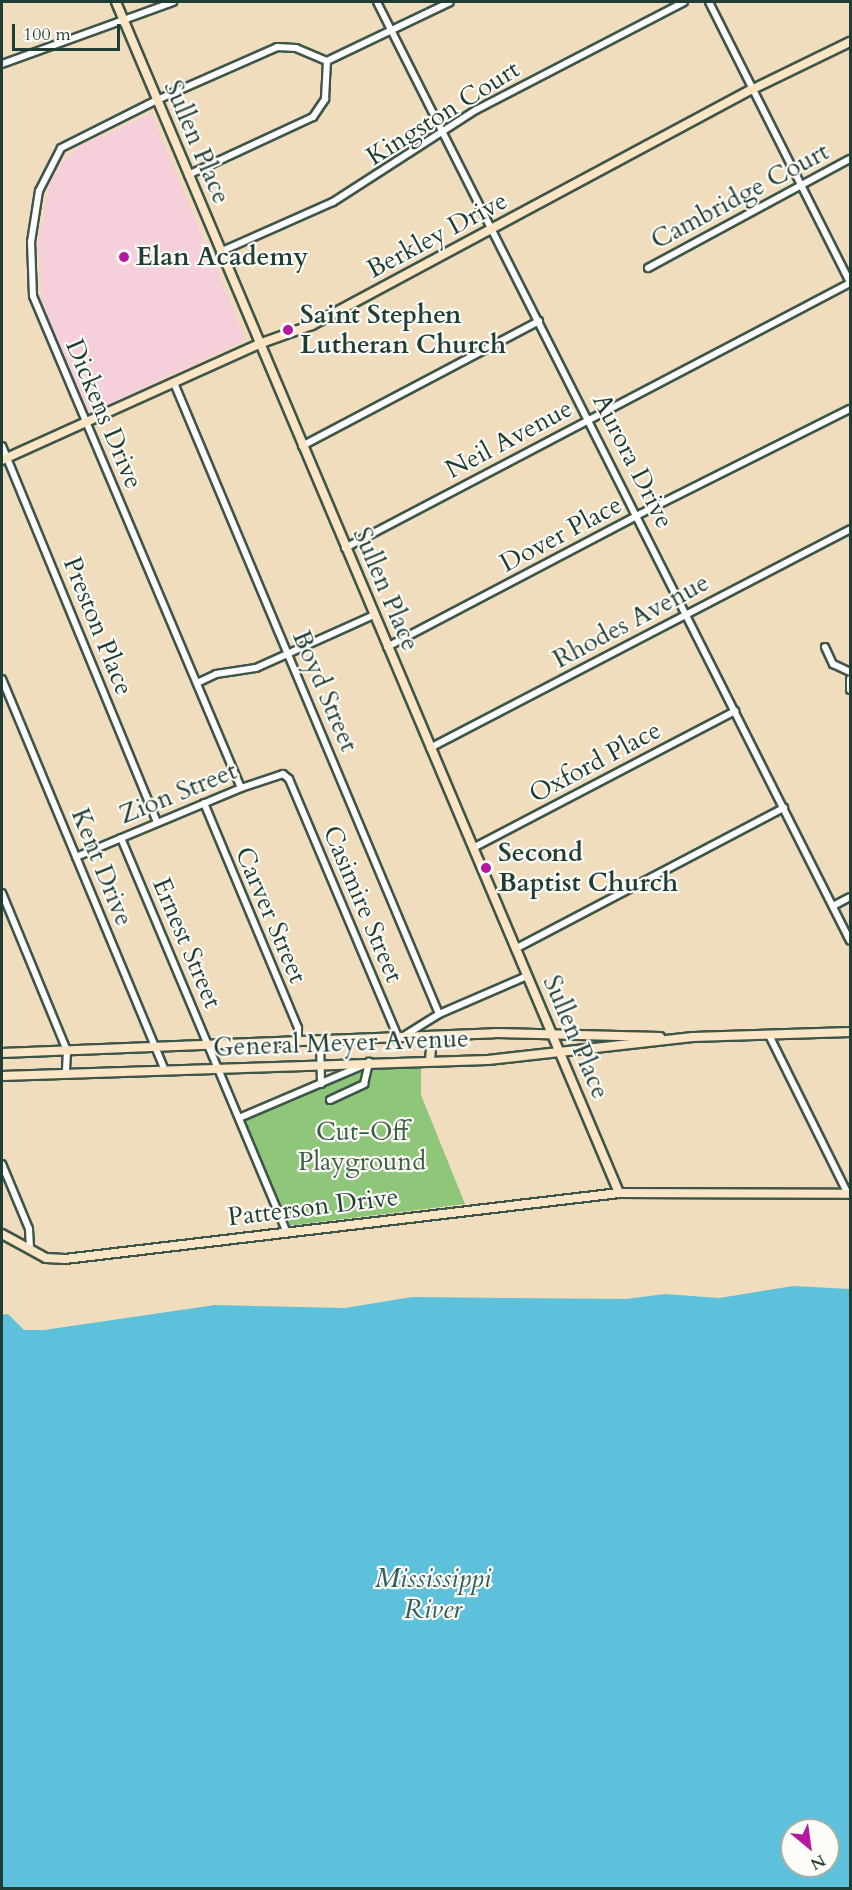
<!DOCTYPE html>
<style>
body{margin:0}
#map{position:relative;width:852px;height:1890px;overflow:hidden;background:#f0ddbd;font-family:Cardo,serif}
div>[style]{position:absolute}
.built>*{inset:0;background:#f5cfd9}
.green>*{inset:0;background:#8ec67a}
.water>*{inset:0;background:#5ec1dc}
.roads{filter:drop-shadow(2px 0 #3e5549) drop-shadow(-2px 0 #3e5549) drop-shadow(0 2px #3e5549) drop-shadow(0 -2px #3e5549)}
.street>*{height:6px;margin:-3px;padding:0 3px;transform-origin:3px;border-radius:3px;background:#fff}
.secondary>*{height:8px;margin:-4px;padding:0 4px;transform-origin:4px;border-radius:4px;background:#fce5c4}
.dots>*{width:16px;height:16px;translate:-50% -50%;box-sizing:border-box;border:3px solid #fdfcf7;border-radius:50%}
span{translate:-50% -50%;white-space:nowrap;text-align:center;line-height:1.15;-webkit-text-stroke:4.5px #fdfcf7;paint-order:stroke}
.street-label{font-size:26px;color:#1f3d34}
.poi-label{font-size:26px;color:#1f3d34;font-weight:700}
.left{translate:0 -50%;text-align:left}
.park-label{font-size:26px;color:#3b5f46}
.water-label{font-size:27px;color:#2f5e5e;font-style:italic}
.frame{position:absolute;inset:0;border:3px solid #1f3d34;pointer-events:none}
.north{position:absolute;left:780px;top:1818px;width:60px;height:60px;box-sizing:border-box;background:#fdfcf7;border:2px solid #a4b0a9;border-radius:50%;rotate:151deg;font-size:16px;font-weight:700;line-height:24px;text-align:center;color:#1f3d34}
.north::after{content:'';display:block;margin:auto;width:21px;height:27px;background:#b5179e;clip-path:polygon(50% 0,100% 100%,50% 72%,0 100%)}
.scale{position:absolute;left:12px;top:24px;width:108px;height:27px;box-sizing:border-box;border:3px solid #1f3d34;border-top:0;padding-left:8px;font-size:18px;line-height:21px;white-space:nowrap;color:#1f3d34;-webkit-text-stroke:4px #fdfcf7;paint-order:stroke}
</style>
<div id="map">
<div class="built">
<div style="clip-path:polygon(151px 113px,246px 340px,87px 414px,41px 299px,38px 241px,50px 183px,60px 165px,78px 147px)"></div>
</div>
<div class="green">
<div style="clip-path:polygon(421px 1065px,421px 1095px,465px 1204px,287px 1226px,243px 1120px,365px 1070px)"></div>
</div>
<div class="water">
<div style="clip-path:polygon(evenodd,793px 1286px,850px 1289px,850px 1888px,2px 1888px,2px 1315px,8px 1314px,24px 1330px,44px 1330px,215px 1305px,345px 1308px,412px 1297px,626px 1299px,665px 1294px,719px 1298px,793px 1286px,792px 1830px,828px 1830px,828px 1866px,792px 1866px,792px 1830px)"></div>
</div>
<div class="roads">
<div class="street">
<div style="left:377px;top:2px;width:1051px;rotate:63.26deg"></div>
<div style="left:709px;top:2px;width:313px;rotate:63.3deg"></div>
<div style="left:2px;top:64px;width:182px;rotate:-19.9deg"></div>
<div style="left:188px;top:175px;width:138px;rotate:-24.9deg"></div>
<div style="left:313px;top:117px;width:22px;rotate:-56deg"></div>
<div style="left:325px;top:99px;width:38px;rotate:-87deg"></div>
<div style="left:220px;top:252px;width:124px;rotate:-23.9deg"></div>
<div style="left:333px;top:202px;width:170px;rotate:-32.8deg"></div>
<div style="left:476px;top:110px;width:234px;rotate:-27.4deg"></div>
<div style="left:648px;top:268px;width:230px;rotate:-28.4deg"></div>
<div style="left:174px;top:383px;width:684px;rotate:67.22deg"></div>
<div style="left:2px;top:446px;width:407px;rotate:67.6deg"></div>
<div style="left:302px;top:446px;width:268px;rotate:-27.8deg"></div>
<div style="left:345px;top:548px;width:570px;rotate:-27.69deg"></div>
<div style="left:387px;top:647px;width:284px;rotate:-27.7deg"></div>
<div style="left:638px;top:515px;width:237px;rotate:-26.6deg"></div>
<div style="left:825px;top:647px;width:19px;rotate:65deg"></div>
<div style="left:833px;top:664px;width:19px;rotate:25deg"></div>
<div style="left:2px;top:679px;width:424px;rotate:67.4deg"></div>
<div style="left:850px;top:679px;width:11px;rotate:90deg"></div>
<div style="left:197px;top:683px;width:21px;rotate:-25deg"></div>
<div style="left:216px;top:674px;width:40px;rotate:-8.5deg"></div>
<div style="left:256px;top:668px;width:129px;rotate:-24.2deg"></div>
<div style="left:430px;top:748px;width:474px;rotate:-27.5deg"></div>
<div style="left:241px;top:788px;width:534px;rotate:-112.92deg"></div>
<div style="left:33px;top:296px;width:54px;rotate:-92.1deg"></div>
<div style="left:31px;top:242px;width:52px;rotate:-81.1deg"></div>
<div style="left:39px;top:191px;width:48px;rotate:-62.9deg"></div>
<div style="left:61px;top:148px;width:107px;rotate:-26.6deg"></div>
<div style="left:157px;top:100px;width:131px;rotate:-23.8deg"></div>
<div style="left:277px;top:47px;width:19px;rotate:3deg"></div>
<div style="left:296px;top:48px;width:34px;rotate:23deg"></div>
<div style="left:327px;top:61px;width:136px;rotate:-25.6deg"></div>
<div style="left:204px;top:803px;width:244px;rotate:67.3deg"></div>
<div style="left:298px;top:1028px;width:14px;rotate:90deg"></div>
<div style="left:121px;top:838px;width:425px;rotate:67.2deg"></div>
<div style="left:473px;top:848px;width:296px;rotate:-27.6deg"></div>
<div style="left:76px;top:857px;width:179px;rotate:-22.7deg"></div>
<div style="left:241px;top:788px;width:44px;rotate:-18.4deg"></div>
<div style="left:283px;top:774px;width:8px;rotate:40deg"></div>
<div style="left:289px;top:779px;width:282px;rotate:67.1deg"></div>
<div style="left:399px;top:1039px;width:47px;rotate:-32deg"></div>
<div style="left:439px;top:1014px;width:96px;rotate:-23.4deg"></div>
<div style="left:2px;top:893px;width:171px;rotate:67.6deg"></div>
<div style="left:67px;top:1051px;width:22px;rotate:93deg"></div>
<div style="left:833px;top:906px;width:19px;rotate:-28deg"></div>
<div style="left:515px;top:949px;width:304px;rotate:-27.7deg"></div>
<div style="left:769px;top:1035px;width:178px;rotate:63.6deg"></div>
<div style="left:320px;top:1042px;width:42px;rotate:88.6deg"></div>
<div style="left:330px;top:1100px;width:38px;rotate:-25deg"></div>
<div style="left:364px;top:1084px;width:23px;rotate:-77deg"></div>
<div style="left:239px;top:1118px;width:138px;rotate:-23deg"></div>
<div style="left:2px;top:1164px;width:70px;rotate:67.4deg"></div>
<div style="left:29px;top:1229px;width:19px;rotate:87deg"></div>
</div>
<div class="secondary">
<div style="left:116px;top:2px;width:1293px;rotate:67.1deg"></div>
<div style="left:2px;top:460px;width:282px;rotate:-24.3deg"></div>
<div style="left:259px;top:344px;width:56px;rotate:-19.7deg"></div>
<div style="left:312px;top:325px;width:498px;rotate:-28.2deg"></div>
<div style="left:751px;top:90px;width:110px;rotate:-25.9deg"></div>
<div style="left:2px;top:1053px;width:493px;rotate:-2.3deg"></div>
<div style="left:495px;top:1033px;width:165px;rotate:1.4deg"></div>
<div style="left:430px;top:1060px;width:21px;rotate:-85deg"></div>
<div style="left:2px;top:1076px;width:486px;rotate:-1.9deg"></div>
<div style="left:488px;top:1060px;width:206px;rotate:-6.4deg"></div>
<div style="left:693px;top:1037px;width:157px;rotate:-1.8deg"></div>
<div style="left:2px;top:1234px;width:50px;rotate:28.6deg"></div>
<div style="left:46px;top:1258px;width:19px;rotate:3deg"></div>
<div style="left:65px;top:1259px;width:558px;rotate:-6.79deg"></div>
<div style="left:619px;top:1193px;width:231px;rotate:0.2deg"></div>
</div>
</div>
<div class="dots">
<div style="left:124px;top:257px;background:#b5179e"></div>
<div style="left:288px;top:330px;background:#b5179e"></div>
<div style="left:486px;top:868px;background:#b5179e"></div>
</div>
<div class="street-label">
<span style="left:443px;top:113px;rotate:-32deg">Kingston Court</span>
<span style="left:197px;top:142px;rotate:67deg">Sullen Place</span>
<span style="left:740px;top:196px;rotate:-28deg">Cambridge Court</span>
<span style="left:437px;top:235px;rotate:-28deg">Berkley Drive</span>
<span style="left:104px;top:414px;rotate:67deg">Dickens Drive</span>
<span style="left:509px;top:439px;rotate:-28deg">Neil Avenue</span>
<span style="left:633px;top:461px;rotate:63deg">Aurora Drive</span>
<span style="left:561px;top:534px;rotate:-28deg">Dover Place</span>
<span style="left:386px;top:589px;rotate:67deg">Sullen Place</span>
<span style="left:631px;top:621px;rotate:-28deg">Rhodes Avenue</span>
<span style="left:98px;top:626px;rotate:68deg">Preston Place</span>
<span style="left:325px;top:691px;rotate:67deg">Boyd Street</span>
<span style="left:595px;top:762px;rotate:-28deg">Oxford Place</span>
<span style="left:178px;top:793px;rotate:-22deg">Zion Street</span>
<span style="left:102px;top:867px;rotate:68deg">Kent Drive</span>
<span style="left:363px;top:904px;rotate:67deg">Casimire Street</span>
<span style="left:271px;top:915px;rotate:67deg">Carver Street</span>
<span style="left:187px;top:943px;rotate:67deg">Ernest Street</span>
<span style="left:576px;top:1037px;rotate:67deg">Sullen Place</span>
<span style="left:341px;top:1043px;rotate:-2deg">General Meyer Avenue</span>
<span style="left:313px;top:1207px;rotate:-7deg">Patterson Drive</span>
</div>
<div class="poi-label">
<span class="left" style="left:136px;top:257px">Elan Academy</span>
<span class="left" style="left:300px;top:330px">Saint Stephen<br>Lutheran Church</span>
<span class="left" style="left:498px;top:868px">Second<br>Baptist Church</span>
</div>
<div class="park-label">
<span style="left:362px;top:1147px">Cut-Off<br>Playground</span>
</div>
<div class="water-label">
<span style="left:433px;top:1594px">Mississippi<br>River</span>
</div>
<div class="frame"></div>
<div class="north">N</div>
<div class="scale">100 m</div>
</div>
